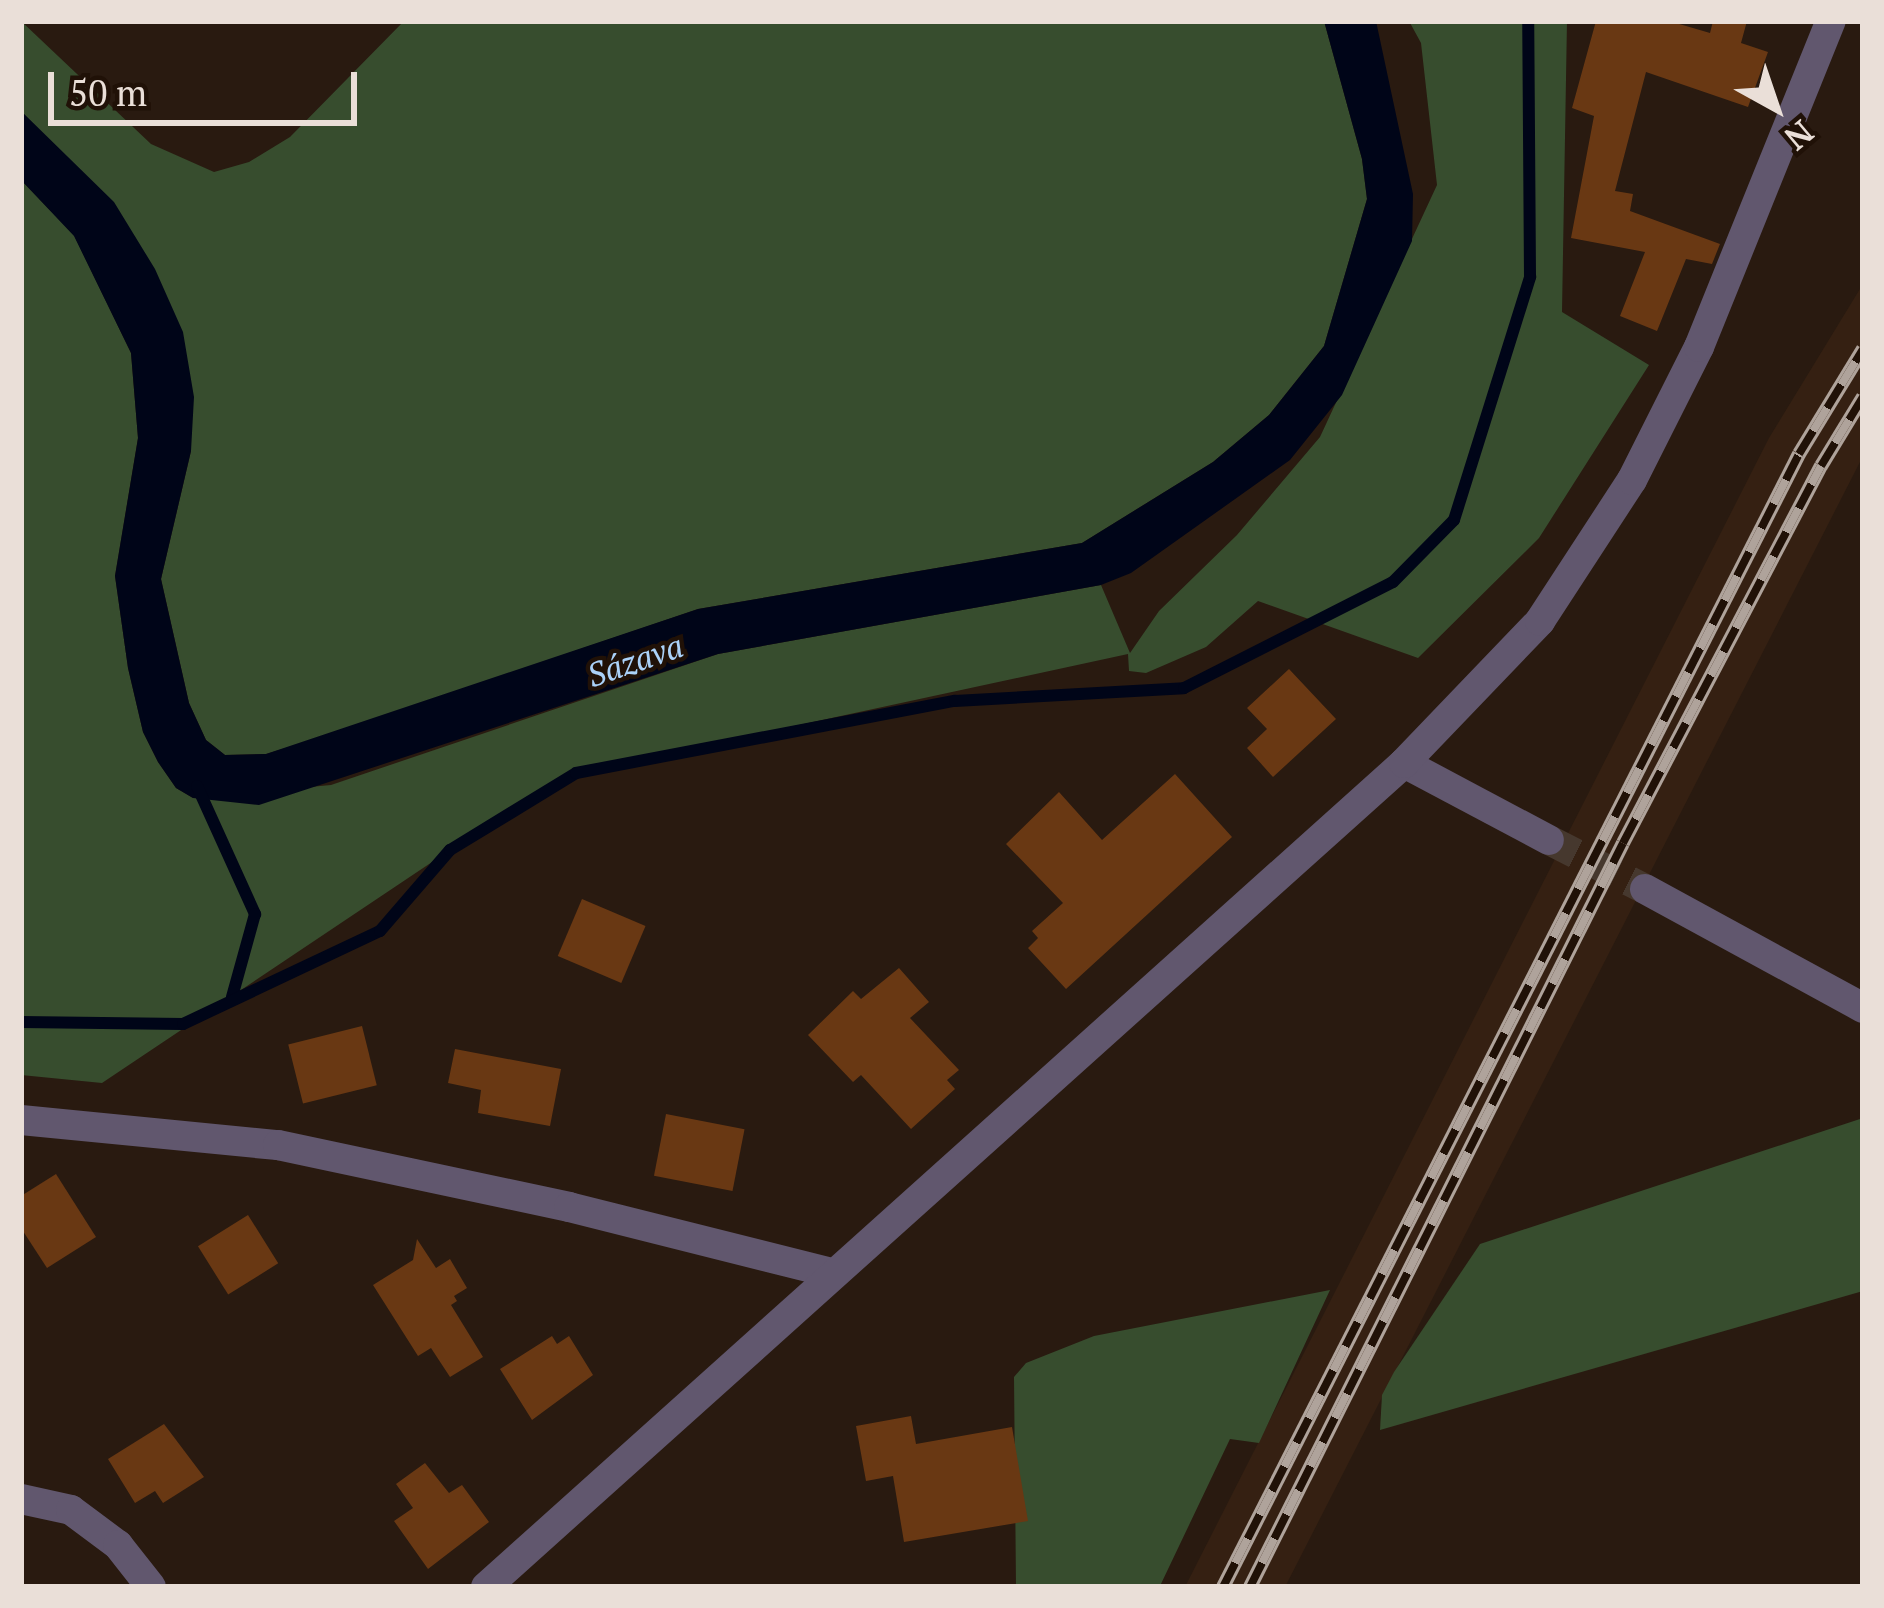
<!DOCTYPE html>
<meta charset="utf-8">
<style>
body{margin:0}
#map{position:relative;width:1884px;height:1608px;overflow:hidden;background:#291a10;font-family:"PT Serif",serif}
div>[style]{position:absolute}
.built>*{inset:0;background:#352012}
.green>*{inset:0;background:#374d2e}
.water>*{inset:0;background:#000518}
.stream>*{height:12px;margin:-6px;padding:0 6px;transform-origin:6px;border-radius:6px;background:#000518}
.building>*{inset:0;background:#693813;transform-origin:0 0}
.minor-tunnel>*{height:30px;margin-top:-15px;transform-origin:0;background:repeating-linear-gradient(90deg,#46382e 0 30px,transparent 0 45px)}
.minor>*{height:30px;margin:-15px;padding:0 15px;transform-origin:15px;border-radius:15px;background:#61576e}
.tertiary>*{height:30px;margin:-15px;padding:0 15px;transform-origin:15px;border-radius:15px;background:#61576e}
.rail>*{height:14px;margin-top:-7px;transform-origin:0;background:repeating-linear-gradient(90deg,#201107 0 27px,#afa39b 0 54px);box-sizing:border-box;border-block:3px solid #afa39b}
span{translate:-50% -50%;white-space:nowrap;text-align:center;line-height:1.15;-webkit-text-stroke:9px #201107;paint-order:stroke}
.water-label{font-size:33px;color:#abd2f9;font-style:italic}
.frame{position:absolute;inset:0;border:24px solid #eadfd8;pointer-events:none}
.north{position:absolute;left:1716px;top:48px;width:120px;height:120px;-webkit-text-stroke:9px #201107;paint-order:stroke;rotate:140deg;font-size:33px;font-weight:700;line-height:48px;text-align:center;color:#eadfd8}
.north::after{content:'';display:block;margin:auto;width:42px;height:54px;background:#eadfd8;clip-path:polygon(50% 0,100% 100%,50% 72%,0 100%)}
.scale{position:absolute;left:48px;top:72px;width:309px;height:54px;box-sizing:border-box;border:6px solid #eadfd8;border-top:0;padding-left:15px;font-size:36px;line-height:42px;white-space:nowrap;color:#eadfd8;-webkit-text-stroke:9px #201107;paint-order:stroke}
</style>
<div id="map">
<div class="built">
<div style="clip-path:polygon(1863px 284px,1863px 456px,1285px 1587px,1185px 1587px,1769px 438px)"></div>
</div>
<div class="green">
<div style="clip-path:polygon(21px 21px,151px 144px,214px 172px,249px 162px,290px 137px,404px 21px,1324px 21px,1362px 159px,1367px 199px,1324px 346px,1269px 415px,1213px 462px,1082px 543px,698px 609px,322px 737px,266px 754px,225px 755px,206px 740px,189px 703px,161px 579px,191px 451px,41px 133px,21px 111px)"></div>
<div style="clip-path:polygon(1409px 21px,1567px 21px,1562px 312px,1649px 365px,1539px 538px,1418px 658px,1258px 601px,1206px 647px,1146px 673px,1129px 671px,1128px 654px,576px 773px,450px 850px,102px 1083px,21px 1075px,21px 180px,74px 235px,131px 353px,138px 438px,115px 576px,128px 668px,143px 732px,158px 762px,176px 788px,193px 798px,331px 785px,718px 654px,1101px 585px,1130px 653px,1159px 611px,1237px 535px,1320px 437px,1437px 185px,1421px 43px)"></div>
<div style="clip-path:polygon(1863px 1118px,1863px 1291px,1380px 1430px,1382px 1395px,1394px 1372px,1480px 1244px)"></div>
<div style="clip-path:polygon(1330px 1290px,1259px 1443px,1230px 1439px,1160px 1586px,1016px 1587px,1014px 1377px,1026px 1363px,1094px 1336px)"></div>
</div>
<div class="water">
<div style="clip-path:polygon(1324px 21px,1376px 21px,1413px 194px,1412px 241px,1342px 395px,1290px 460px,1131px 573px,1101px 585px,718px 654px,259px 805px,193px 798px,176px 788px,158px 762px,143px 732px,128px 668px,115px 576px,138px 438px,131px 353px,74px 236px,21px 180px,21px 111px,114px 202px,155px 269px,183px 332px,194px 397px,191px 451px,161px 579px,189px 703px,206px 740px,225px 755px,266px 754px,698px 609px,1082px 543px,1213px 462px,1269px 415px,1324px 346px,1367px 199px,1362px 159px)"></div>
</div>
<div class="stream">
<div style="left:197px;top:786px;width:141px;rotate:65.6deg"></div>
<div style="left:255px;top:914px;width:86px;rotate:105.5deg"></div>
<div style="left:21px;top:1022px;width:162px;rotate:0.7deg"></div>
<div style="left:183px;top:1024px;width:218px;rotate:-25.3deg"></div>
<div style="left:380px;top:931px;width:107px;rotate:-49.2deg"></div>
<div style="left:450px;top:850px;width:148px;rotate:-31.4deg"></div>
<div style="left:576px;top:773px;width:386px;rotate:-10.8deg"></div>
<div style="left:955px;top:701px;width:229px;rotate:-3.2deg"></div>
<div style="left:1184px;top:688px;width:234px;rotate:-26.9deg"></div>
<div style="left:1393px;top:582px;width:87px;rotate:-45.5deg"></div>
<div style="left:1454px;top:520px;width:255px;rotate:-72.6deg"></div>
<div style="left:1530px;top:277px;width:256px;rotate:-90.4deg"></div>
</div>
<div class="building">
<div style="clip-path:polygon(1596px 21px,1669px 21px,1710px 33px,1713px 21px,1747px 21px,1741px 43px,1768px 52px,1748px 107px,1646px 72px,1615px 191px,1633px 194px,1630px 211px,1720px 244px,1712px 264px,1686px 259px,1657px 331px,1620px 316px,1645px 252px,1571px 238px,1594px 116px,1572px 108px)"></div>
<div style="clip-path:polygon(1289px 669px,1336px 719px,1273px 777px,1247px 748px,1267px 729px,1247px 708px)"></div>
<div style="clip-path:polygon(1175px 774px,1232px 837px,1066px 989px,1028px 948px,1038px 938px,1032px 931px,1063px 903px,1006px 844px,1059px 792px,1102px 840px)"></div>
<div style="left:582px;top:899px;width:69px;height:62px;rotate:23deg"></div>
<div style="clip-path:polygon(899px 968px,929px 1002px,910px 1018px,959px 1070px,947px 1080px,955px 1089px,911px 1129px,861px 1075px,853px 1082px,808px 1035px,853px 991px,861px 999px)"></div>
<div style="left:362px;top:1026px;width:61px;height:76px;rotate:76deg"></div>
<div style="clip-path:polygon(455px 1049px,561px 1069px,550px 1126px,478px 1113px,481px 1090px,448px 1083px)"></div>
<div style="left:666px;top:1114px;width:80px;height:63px;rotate:11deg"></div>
<div style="clip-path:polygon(56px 1174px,96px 1237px,47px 1268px,21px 1228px,21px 1196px)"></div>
<div style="left:248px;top:1215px;width:57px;height:59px;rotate:58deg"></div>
<div style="clip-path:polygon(417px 1239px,436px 1268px,450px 1259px,467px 1288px,454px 1296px,457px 1301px,451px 1305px,483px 1357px,450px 1377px,431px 1348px,418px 1356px,373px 1285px,413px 1260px)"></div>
<div style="clip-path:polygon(552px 1336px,557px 1344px,569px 1336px,593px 1375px,532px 1420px,500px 1369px)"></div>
<div style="clip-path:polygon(911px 1416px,916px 1444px,1012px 1427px,1028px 1521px,904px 1542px,893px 1476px,866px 1481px,856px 1426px)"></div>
<div style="clip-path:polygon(164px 1424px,204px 1477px,163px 1503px,155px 1491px,135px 1503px,108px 1459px)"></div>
<div style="clip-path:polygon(425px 1463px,449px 1493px,462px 1485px,489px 1522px,428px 1569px,394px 1521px,413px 1508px,396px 1484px)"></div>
</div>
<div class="minor-tunnel">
<div style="left:1549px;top:840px;width:108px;rotate:27deg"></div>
</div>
<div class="minor">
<div style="left:1404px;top:763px;width:164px;rotate:28deg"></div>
<div style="left:1645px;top:889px;width:248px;rotate:28.6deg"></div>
<div style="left:21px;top:1120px;width:258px;rotate:5.6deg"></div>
<div style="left:278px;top:1145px;width:298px;rotate:12deg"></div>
<div style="left:569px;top:1207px;width:270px;rotate:14.1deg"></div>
<div style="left:21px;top:1499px;width:51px;rotate:12.4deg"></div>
<div style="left:71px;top:1510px;width:59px;rotate:36.7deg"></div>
<div style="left:118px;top:1545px;width:53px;rotate:51.8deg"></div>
</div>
<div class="tertiary">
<div style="left:486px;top:1587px;width:1234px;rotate:-41.91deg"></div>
<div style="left:1404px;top:763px;width:197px;rotate:-46.2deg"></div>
<div style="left:1540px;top:621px;width:168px;rotate:-56.9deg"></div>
<div style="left:1632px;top:480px;width:149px;rotate:-63.3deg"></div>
<div style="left:1699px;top:347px;width:352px;rotate:-68deg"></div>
</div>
<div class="rail">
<div style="left:1223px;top:1587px;width:1271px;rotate:-63.05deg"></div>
<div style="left:1799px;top:454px;width:123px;rotate:-58.6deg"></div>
<div style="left:1250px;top:1587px;width:832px;rotate:-63.37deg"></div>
<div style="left:1623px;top:843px;width:426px;rotate:-62.3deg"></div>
<div style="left:1821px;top:466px;width:81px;rotate:-58.7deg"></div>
</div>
<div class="water-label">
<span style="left:635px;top:660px;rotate:-19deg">Sázava</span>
</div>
<div class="frame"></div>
<div class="north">N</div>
<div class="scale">50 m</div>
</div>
